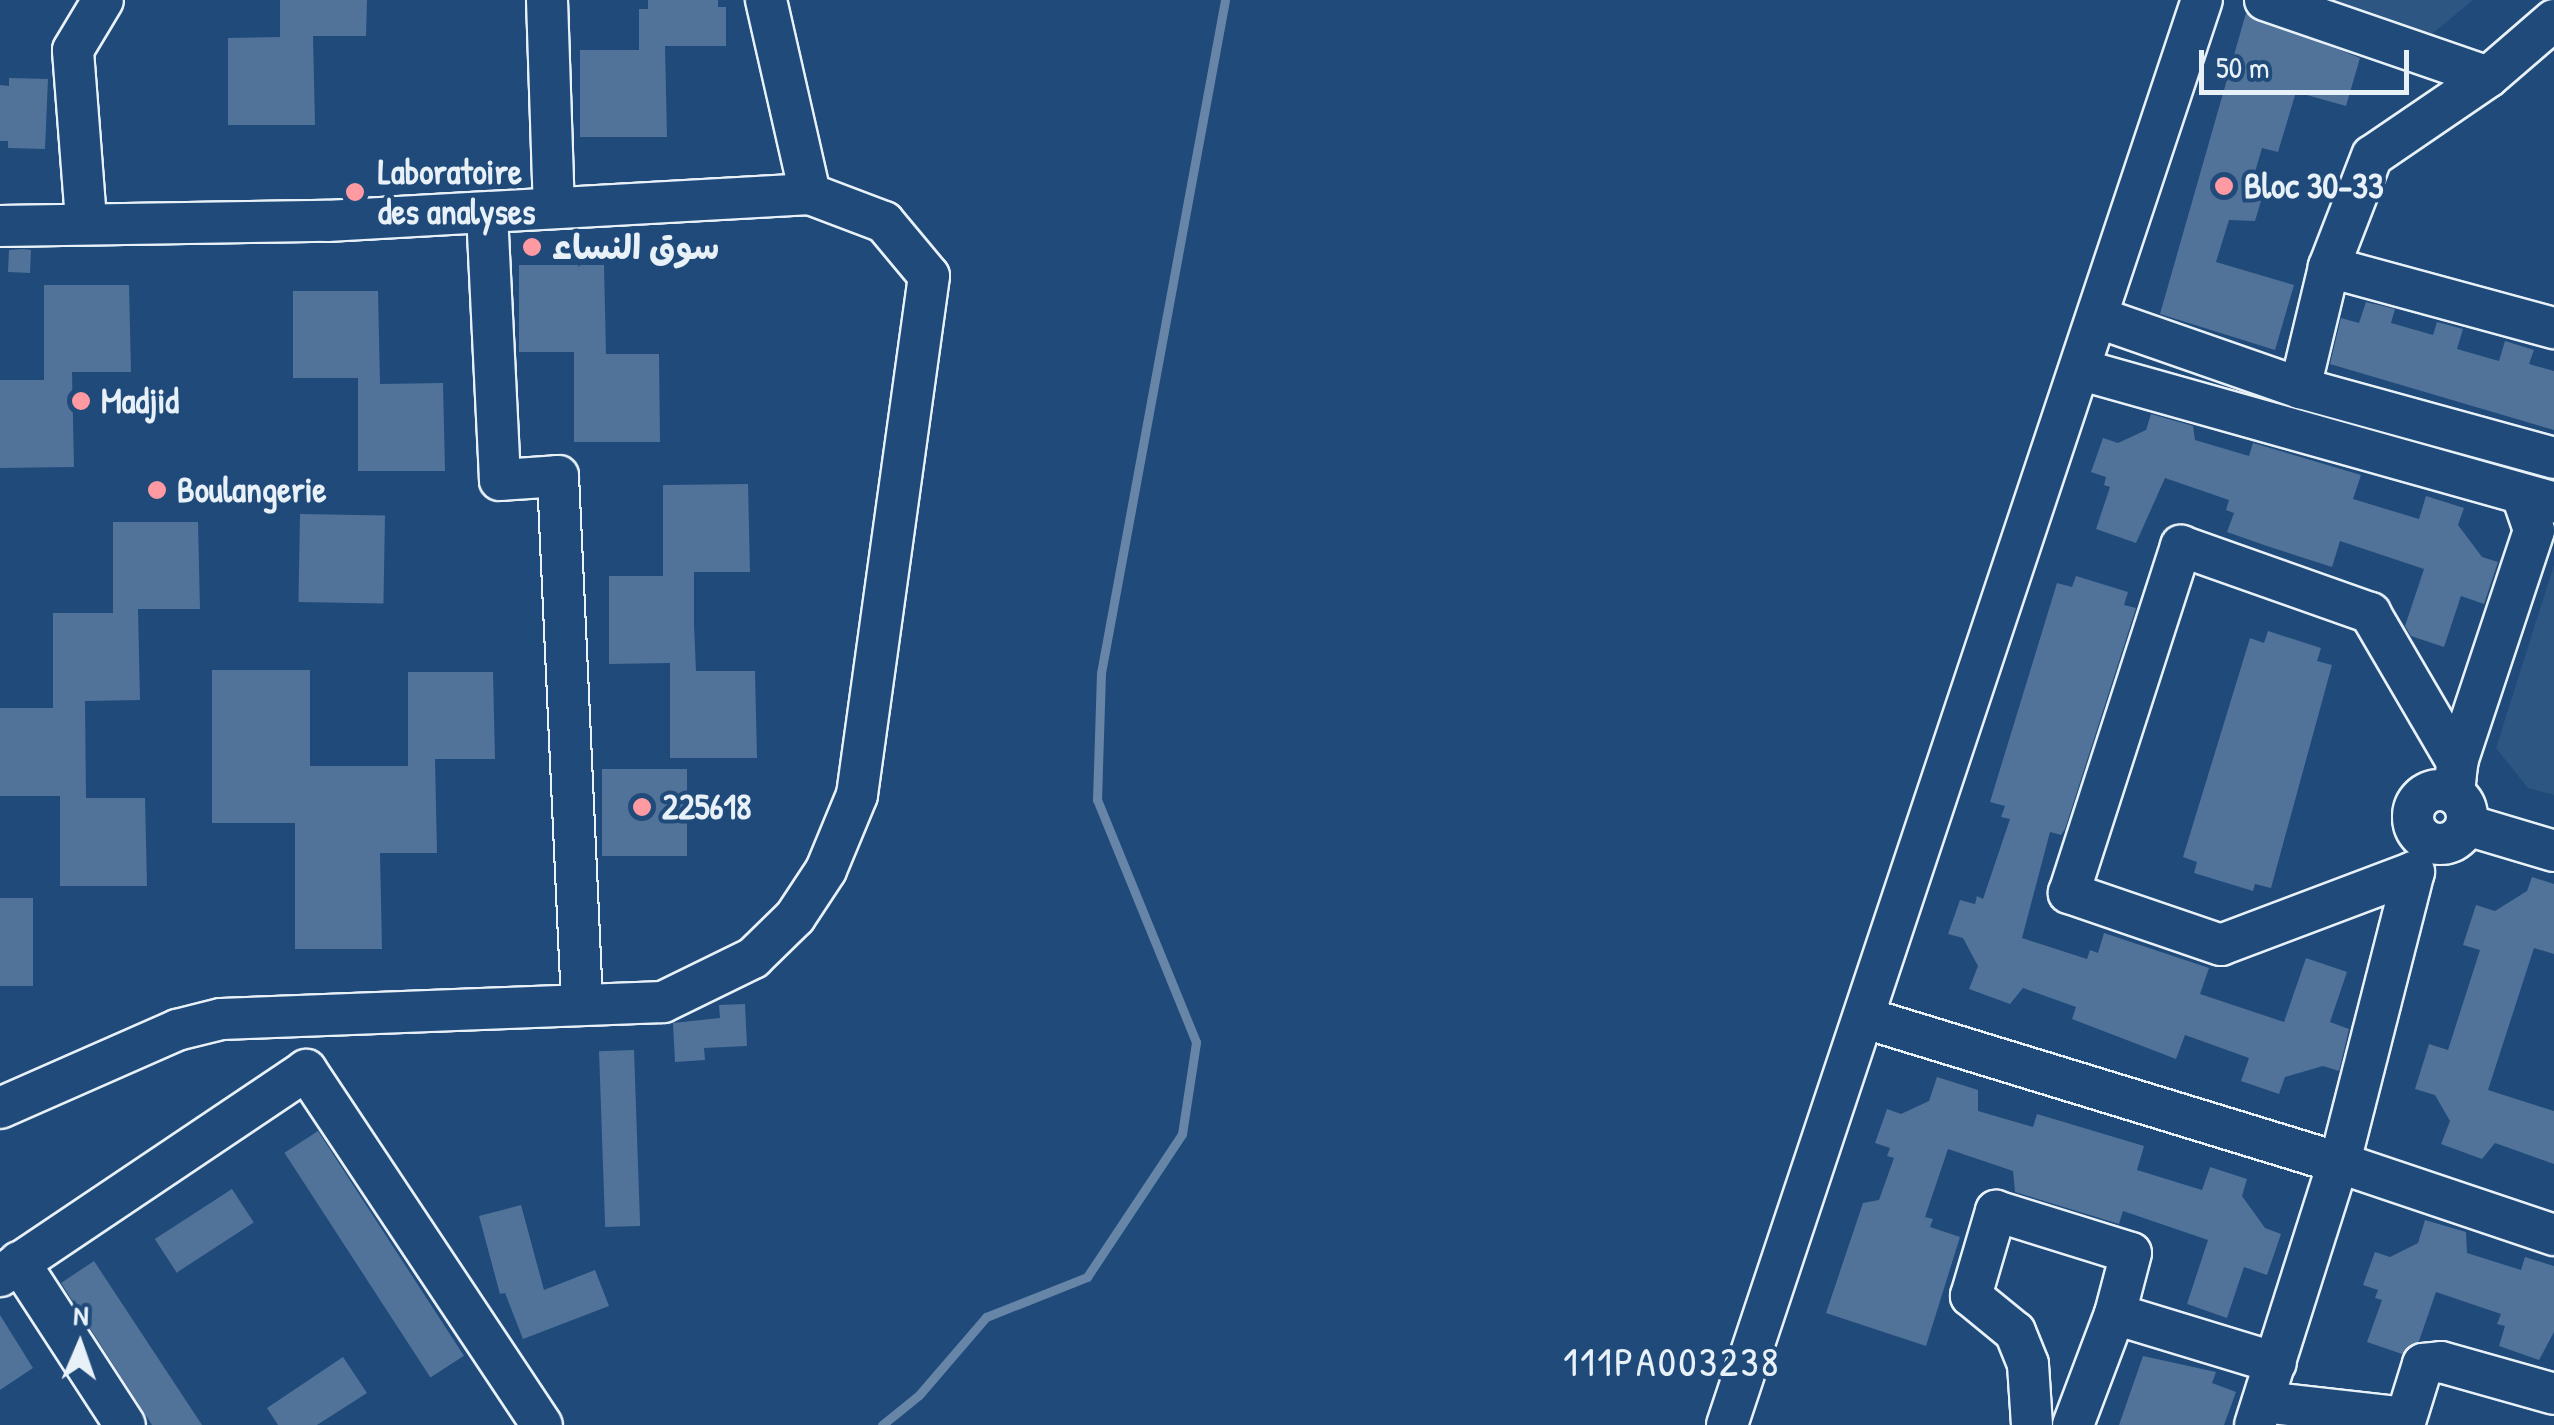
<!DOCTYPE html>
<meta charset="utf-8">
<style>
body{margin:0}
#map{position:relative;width:2554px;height:1425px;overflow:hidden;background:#1f4a7a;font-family:"Patrick Hand","Playpen Sans Arabic",sans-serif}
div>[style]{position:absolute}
.built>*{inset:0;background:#2e5683}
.stream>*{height:9px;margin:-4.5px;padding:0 4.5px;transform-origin:4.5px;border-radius:4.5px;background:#6685a7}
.building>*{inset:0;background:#517399;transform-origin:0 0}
.roads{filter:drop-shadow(2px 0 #e8f1f8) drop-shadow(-2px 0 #e8f1f8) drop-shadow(0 2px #e8f1f8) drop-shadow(0 -2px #e8f1f8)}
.minor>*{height:40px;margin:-20px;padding:0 20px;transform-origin:20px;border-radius:20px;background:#1f4a7a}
.minor>.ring{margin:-20px;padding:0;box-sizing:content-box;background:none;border:40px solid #1f4a7a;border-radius:50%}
.dots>*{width:28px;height:28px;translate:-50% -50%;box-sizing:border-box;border:5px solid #1f4a7a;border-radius:50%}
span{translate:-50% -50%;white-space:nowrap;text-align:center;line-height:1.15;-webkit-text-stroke:8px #1f4a7a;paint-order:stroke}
.poi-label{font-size:35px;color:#e8f1f8;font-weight:700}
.left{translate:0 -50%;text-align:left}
.quarter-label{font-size:40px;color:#e8f1f8;letter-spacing:2.5px}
.north{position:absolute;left:30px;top:1295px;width:100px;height:100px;-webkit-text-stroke:8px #1f4a7a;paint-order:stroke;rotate:2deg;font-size:28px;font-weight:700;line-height:40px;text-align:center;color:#e8f1f8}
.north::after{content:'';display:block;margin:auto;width:35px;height:45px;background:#e8f1f8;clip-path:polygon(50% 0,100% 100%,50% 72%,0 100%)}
.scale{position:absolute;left:2199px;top:50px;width:210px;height:45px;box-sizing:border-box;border:5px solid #e8f1f8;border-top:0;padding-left:12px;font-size:30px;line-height:35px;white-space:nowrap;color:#e8f1f8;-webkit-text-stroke:8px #1f4a7a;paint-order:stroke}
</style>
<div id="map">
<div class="built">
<div style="clip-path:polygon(2318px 0,2473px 0,2432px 34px)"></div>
<div style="clip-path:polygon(2554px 565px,2554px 795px,2528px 788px,2496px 748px)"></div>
</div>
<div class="stream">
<div style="left:882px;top:1425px;width:48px;rotate:-39deg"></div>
<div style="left:919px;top:1395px;width:103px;rotate:-49.3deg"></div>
<div style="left:986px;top:1317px;width:109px;rotate:-21.6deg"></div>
<div style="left:1087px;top:1277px;width:172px;rotate:-56.4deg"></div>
<div style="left:1182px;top:1134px;width:93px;rotate:-81.3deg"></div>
<div style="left:1196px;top:1042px;width:261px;rotate:-112.2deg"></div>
<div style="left:1097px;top:800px;width:127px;rotate:-88.2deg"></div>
<div style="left:1101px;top:673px;width:684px;rotate:-79.56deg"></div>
</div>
<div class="building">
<div style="clip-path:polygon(280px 0,367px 0,366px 36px,313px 36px,315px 125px,228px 125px,228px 38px,280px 37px)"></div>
<div style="clip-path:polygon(648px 0,718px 0,718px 7px,726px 7px,726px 46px,665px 46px,667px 137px,580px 137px,580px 50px,639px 50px,639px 9px,648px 9px)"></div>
<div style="clip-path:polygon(2246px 13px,2360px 58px,2346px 106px,2296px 92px,2278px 152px,2262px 148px,2248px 196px,2261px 201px,2255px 221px,2229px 220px,2216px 262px,2294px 285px,2275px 350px,2160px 314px)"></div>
<div style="clip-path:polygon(9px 78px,48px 79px,45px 149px,8px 148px,8px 141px,0 141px,0 85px,9px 86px)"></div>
<div style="clip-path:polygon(23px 249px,31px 250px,30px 273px,8px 272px,9px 250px)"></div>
<div style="clip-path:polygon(519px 265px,604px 265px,606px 354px,659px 354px,660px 442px,574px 442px,574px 352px,519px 352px)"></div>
<div style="clip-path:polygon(44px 285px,129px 285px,131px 372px,72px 372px,74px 467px,0 468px,0 380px,44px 380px)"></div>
<div style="clip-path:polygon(293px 291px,378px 291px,380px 384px,443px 383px,445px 471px,358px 471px,358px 378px,293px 378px)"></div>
<div style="clip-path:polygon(2366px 302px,2395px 309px,2391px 323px,2433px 335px,2437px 322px,2463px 329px,2457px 349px,2499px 361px,2505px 341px,2534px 350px,2529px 364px,2554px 371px,2554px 430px,2330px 364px,2341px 318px,2359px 323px)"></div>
<div style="clip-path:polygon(2151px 414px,2193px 426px,2195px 440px,2249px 456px,2253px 443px,2361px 475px,2353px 499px,2419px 519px,2426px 496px,2464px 508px,2458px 525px,2482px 557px,2498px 562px,2484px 604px,2461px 596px,2444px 647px,2411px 636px,2405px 626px,2424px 569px,2340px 541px,2332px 567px,2267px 546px,2227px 532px,2234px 513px,2226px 510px,2229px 500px,2165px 478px,2136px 543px,2096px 529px,2110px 487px,2104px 485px,2106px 477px,2091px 472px,2103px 438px,2118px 443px,2146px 430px)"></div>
<div style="clip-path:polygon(748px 484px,750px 572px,694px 572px,694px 625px,696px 671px,755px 671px,757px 758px,670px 758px,670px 663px,609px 664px,609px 576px,663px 576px,663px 485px)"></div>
<div style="left:300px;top:514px;width:85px;height:88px;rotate:1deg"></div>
<div style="clip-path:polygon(113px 522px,198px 522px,200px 609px,138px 609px,140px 700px,85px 701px,86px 798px,145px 798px,147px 886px,60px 886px,60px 796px,0 796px,0 708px,53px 708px,53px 613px,113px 613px)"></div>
<div style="clip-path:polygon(2076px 576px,2128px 592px,2124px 605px,2136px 608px,2065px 829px,2061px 835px,2050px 832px,2022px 938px,2087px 959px,2090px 950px,2098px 953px,2104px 933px,2209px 968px,2200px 994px,2284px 1022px,2306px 958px,2347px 972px,2330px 1022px,2349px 1029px,2339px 1071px,2323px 1066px,2285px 1077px,2279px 1094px,2241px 1081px,2249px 1058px,2185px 1035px,2176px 1059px,2072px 1019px,2076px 1007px,2023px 988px,2010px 1004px,1969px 989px,1978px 966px,1963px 938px,1948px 934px,1960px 900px,1975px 904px,1977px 896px,1983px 899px,2010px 819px,2001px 817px,2005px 806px,1990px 802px,2057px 583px,2072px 587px)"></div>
<div style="clip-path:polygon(2268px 631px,2321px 648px,2317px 661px,2332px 665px,2271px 888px,2255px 884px,2253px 891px,2194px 873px,2197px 862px,2183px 857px,2250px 638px,2264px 643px)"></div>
<div style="clip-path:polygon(212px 670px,310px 670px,310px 766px,408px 766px,408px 672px,493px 672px,495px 759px,435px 759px,437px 853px,380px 853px,382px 949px,295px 949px,295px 823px,212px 823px)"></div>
<div style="left:602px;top:769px;width:85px;height:87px"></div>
<div style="clip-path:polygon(2532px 877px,2554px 884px,2554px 954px,2534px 948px,2488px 1090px,2554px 1111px,2554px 1164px,2495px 1143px,2482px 1159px,2441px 1144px,2450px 1121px,2435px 1095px,2415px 1089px,2429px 1044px,2448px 1050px,2480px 950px,2463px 945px,2476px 905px,2495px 911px,2527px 891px)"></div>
<div style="left:0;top:898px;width:33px;height:88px"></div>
<div style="clip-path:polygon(745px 1004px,747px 1046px,704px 1048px,705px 1060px,675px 1062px,673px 1023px,720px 1018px,719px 1005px)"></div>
<div style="left:634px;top:1050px;width:176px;height:35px;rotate:88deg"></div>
<div style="clip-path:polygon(1937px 1077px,1978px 1090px,1978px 1111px,2033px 1127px,2037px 1114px,2144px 1146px,2137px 1170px,2202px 1190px,2210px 1167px,2247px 1179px,2242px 1196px,2265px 1228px,2281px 1234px,2267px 1275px,2244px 1267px,2227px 1318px,2187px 1304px,2208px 1240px,2123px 1211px,2119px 1224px,2015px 1192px,2013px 1171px,1948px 1149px,1925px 1217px,1933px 1219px,1930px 1227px,1960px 1237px,1926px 1346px,1826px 1313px,1863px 1203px,1879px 1200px,1894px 1158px,1887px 1156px,1890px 1148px,1875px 1143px,1887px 1109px,1901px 1114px,1929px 1101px)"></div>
<div style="left:318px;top:1131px;width:268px;height:40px;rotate:57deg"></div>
<div style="left:232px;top:1189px;width:40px;height:92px;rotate:57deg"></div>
<div style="clip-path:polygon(521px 1205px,544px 1290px,595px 1270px,609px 1306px,523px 1339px,505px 1293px,500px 1294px,479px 1216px)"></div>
<div style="clip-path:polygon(2425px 1220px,2466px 1232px,2467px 1253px,2521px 1270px,2525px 1257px,2554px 1266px,2554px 1332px,2539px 1360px,2499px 1346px,2505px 1326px,2497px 1324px,2501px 1314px,2436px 1292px,2419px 1341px,2402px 1354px,2367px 1342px,2382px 1300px,2375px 1298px,2378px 1290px,2363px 1285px,2375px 1252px,2390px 1257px,2418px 1243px)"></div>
<div style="clip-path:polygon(94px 1261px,202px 1425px,152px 1425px,61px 1283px)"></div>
<div style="clip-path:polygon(0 1315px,33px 1368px,0 1390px)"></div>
<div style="clip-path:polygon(2143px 1356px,2216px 1372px,2212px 1383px,2236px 1392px,2224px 1425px,2119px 1425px)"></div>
<div style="clip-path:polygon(343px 1357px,367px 1393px,317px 1425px,278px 1425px,267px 1408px)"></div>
</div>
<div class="roads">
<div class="minor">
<div style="left:547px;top:0;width:208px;rotate:88.1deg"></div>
<div style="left:766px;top:0;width:199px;rotate:77.2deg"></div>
<div style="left:2265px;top:0;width:236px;rotate:19deg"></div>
<div style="left:2554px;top:20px;width:87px;rotate:139.2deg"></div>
<div style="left:2488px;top:77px;width:140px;rotate:145.7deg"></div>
<div style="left:2372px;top:156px;width:119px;rotate:111.2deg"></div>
<div style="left:2329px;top:267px;width:233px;rotate:15.2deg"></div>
<div style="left:487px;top:213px;width:267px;rotate:87.2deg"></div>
<div style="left:500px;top:480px;width:58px;rotate:-3.9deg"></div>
<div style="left:558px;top:476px;width:528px;rotate:87.39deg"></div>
<div style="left:86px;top:220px;width:170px;rotate:-94.4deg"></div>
<div style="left:73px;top:50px;width:58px;rotate:-59deg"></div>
<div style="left:0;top:226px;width:327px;rotate:-0.9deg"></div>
<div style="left:327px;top:221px;width:484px;rotate:-3.2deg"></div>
<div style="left:810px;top:194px;width:79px;rotate:20.7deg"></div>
<div style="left:884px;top:222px;width:70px;rotate:50.2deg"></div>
<div style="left:929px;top:276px;width:524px;rotate:97.9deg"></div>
<div style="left:857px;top:795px;width:81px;rotate:112.5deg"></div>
<div style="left:826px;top:870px;width:56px;rotate:123.4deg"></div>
<div style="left:795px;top:917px;width:59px;rotate:135.7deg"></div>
<div style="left:753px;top:958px;width:100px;rotate:153.9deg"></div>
<div style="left:663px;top:1002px;width:442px;rotate:177.8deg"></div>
<div style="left:221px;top:1019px;width:45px;rotate:166deg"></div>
<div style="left:177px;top:1030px;width:193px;rotate:156.2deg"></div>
<div style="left:2099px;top:318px;width:213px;rotate:19.2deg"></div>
<div style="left:2300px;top:388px;width:263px;rotate:15.4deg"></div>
<div style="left:2082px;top:370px;width:490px;rotate:15.7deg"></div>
<div style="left:2300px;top:388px;width:124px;rotate:-76.5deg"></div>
<div class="ring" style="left:2413px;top:790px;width:14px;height:14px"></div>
<div style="left:2454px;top:793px;width:31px;rotate:-84deg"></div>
<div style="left:2457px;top:762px;width:244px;rotate:-71.6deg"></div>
<div style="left:2534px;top:530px;width:34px;rotate:-109deg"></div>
<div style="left:2467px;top:825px;width:91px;rotate:16.6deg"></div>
<div style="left:1865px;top:1018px;width:479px;rotate:17deg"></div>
<div style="left:2344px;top:1146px;width:283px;rotate:-75.7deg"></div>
<div style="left:2414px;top:872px;width:206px;rotate:159.3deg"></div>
<div style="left:2221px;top:945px;width:161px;rotate:-161.1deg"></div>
<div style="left:2069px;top:893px;width:365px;rotate:-72.1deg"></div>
<div style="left:2181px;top:546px;width:201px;rotate:19.5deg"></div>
<div style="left:2370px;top:613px;width:173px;rotate:59.7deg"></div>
<div style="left:2355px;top:1168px;width:210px;rotate:18.6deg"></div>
<div style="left:19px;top:1262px;width:194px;rotate:57deg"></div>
<div style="left:0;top:1276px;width:369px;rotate:-33.9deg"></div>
<div style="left:306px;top:1070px;width:426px;rotate:56.4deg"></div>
<div style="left:2263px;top:1402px;width:143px;rotate:6.4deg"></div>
<div style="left:1727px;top:1425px;width:1502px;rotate:-71.57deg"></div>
<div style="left:2032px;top:1425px;width:61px;rotate:-93.8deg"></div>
<div style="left:2028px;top:1364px;width:35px;rotate:-112deg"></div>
<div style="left:2015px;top:1332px;width:57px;rotate:-140.7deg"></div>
<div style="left:1971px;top:1296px;width:89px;rotate:-73.6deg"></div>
<div style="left:1996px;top:1211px;width:141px;rotate:17.3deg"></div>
<div style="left:2131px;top:1253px;width:63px;rotate:104.7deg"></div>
<div style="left:2115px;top:1314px;width:168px;rotate:16.9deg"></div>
<div style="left:2073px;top:1425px;width:119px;rotate:-69.3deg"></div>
<div style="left:2255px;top:1425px;width:258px;rotate:-72.4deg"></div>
<div style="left:2404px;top:1425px;width:64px;rotate:-72.7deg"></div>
<div style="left:2423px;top:1364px;width:18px;rotate:-6deg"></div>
<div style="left:2441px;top:1362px;width:117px;rotate:15.8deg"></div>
</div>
</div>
<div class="dots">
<div style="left:2224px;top:186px;background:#ff9aa2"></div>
<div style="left:355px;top:192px;background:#ff9aa2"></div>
<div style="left:532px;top:247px;background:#ff9aa2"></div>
<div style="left:81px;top:401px;background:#ff9aa2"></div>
<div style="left:157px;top:490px;background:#ff9aa2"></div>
<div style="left:642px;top:807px;background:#ff9aa2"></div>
</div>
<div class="poi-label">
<span class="left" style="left:378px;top:192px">Laboratoire<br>des analyses</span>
<span class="left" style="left:2244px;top:186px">Bloc 30-33</span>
<span class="left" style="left:552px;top:247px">سوق النساء</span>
<span class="left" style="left:101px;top:401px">Madjid</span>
<span class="left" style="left:177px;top:490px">Boulangerie</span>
<span class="left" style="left:662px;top:807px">225618</span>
</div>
<div class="quarter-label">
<span style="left:1672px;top:1361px">111PA003238</span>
</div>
<div class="north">N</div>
<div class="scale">50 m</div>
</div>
